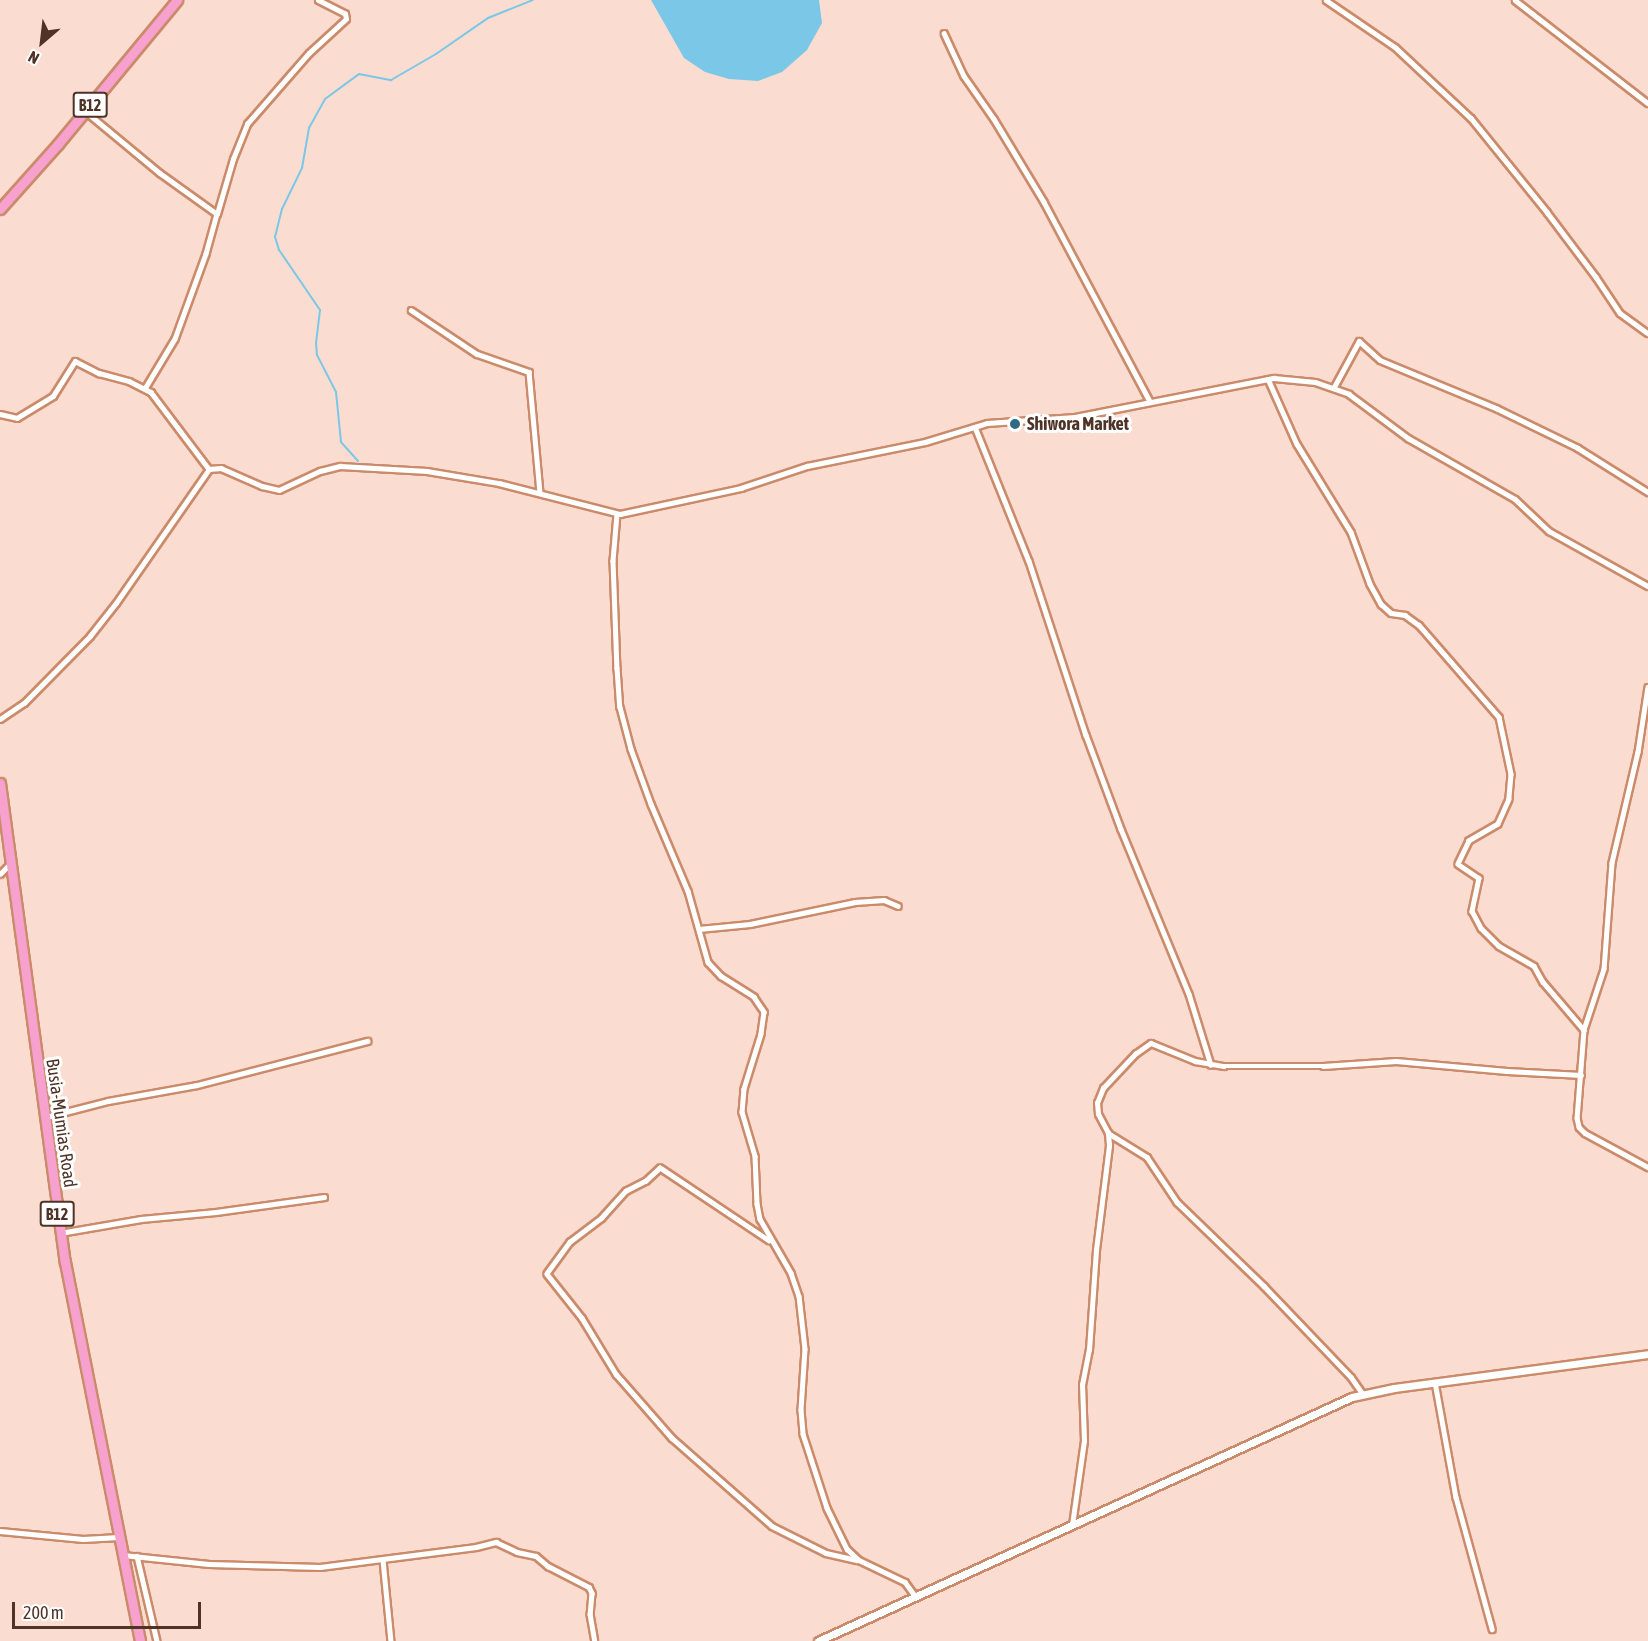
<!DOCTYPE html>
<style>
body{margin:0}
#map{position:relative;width:1648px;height:1641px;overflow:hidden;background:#faddd0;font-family:"Asap Condensed",sans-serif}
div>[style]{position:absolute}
.water>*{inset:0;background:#7bc7e8}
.stream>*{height:2px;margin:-1px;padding:0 1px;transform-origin:1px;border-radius:1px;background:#7bc7e8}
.roads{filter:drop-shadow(2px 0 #cb8b6b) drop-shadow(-2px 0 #cb8b6b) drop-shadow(0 2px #cb8b6b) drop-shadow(0 -2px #cb8b6b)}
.street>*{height:4.5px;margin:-2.25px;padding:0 2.25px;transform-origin:2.25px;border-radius:2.25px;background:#fff}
.secondary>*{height:7px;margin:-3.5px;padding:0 3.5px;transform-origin:3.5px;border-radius:3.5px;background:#fff}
.highway>*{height:9px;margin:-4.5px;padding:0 4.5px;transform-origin:4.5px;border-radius:4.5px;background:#f7a1cf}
.dots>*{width:16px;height:16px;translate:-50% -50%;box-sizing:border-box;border:3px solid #fff;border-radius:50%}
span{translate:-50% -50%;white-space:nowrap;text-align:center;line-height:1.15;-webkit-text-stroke:6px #fff;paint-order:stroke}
.shield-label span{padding:2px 4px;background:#fff;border:2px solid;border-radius:4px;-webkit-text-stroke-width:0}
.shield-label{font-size:16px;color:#4e3326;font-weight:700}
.poi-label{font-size:18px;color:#4e3326;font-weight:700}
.left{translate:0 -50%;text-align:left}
.street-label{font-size:18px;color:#4e3326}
.north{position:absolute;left:12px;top:12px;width:60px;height:60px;-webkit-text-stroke:4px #fff;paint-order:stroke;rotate:208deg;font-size:16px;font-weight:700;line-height:24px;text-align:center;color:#4e3326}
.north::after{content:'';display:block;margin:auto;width:21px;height:27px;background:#4e3326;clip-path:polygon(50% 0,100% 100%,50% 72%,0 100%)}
.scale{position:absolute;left:12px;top:1602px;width:189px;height:27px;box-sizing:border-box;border:3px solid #4e3326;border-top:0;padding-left:8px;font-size:18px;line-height:21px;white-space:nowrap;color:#4e3326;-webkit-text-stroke:4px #fff;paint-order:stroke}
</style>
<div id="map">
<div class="water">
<div style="clip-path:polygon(651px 0,819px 0,822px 23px,807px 50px,782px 72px,758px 81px,729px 79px,705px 72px,684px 58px)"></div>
</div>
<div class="stream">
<div style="left:358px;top:461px;width:25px;rotate:-132deg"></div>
<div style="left:341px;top:442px;width:50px;rotate:-95.7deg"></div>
<div style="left:336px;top:392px;width:42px;rotate:-117.2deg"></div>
<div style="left:317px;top:355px;width:12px;rotate:-95deg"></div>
<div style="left:316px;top:343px;width:33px;rotate:-83deg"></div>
<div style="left:320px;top:310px;width:73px;rotate:-124.3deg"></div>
<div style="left:279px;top:250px;width:14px;rotate:-107deg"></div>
<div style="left:275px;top:237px;width:29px;rotate:-76deg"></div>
<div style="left:282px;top:209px;width:46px;rotate:-64deg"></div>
<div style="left:302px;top:168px;width:41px;rotate:-80.1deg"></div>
<div style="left:309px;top:128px;width:33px;rotate:-61deg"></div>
<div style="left:325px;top:99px;width:42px;rotate:-36.3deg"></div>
<div style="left:359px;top:74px;width:33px;rotate:11deg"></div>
<div style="left:391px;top:80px;width:52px;rotate:-30deg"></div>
<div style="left:436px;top:54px;width:63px;rotate:-34.7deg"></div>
<div style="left:488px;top:18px;width:48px;rotate:-21.8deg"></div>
</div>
<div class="roads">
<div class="street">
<div style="left:1326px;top:0;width:83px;rotate:34.3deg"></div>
<div style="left:1395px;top:47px;width:104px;rotate:43.1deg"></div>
<div style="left:1471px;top:118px;width:121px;rotate:51deg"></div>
<div style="left:1547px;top:212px;width:81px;rotate:53deg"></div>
<div style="left:1596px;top:277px;width:43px;rotate:56.3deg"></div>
<div style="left:1620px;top:313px;width:34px;rotate:36deg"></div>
<div style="left:1515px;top:0;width:168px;rotate:37.8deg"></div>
<div style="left:944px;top:33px;width:47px;rotate:65.1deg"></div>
<div style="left:964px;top:76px;width:52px;rotate:55.1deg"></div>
<div style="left:994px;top:119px;width:97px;rotate:58.9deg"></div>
<div style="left:1044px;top:202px;width:225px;rotate:62deg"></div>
<div style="left:85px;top:111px;width:97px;rotate:39.6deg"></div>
<div style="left:160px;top:173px;width:70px;rotate:35.7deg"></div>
<div style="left:217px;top:214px;width:41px;rotate:105.4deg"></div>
<div style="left:206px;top:254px;width:90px;rotate:110deg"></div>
<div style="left:175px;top:339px;width:58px;rotate:121deg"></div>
<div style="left:217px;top:214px;width:57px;rotate:-73.8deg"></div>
<div style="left:233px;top:159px;width:38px;rotate:-68deg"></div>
<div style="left:247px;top:124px;width:94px;rotate:-48.9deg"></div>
<div style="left:309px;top:53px;width:50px;rotate:-42.6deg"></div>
<div style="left:346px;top:19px;width:5px;rotate:-101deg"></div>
<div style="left:345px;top:14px;width:30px;rotate:-153deg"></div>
<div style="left:411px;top:310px;width:79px;rotate:33.7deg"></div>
<div style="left:477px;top:354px;width:55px;rotate:19.1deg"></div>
<div style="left:529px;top:372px;width:121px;rotate:84.8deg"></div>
<div style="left:1268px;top:379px;width:71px;rotate:66deg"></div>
<div style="left:1297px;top:444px;width:103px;rotate:58.5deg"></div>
<div style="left:1351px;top:532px;width:55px;rotate:69.9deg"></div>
<div style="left:1370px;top:584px;width:23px;rotate:61deg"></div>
<div style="left:1381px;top:604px;width:13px;rotate:42deg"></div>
<div style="left:1391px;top:613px;width:14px;rotate:8deg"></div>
<div style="left:1405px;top:615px;width:17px;rotate:36deg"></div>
<div style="left:1419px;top:625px;width:122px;rotate:49deg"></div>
<div style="left:1499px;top:717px;width:58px;rotate:78.1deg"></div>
<div style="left:1511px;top:774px;width:25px;rotate:95deg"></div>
<div style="left:1509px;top:799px;width:27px;rotate:114deg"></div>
<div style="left:1498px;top:824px;width:34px;rotate:150deg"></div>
<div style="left:1469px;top:841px;width:25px;rotate:116deg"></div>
<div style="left:1458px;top:864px;width:25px;rotate:34deg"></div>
<div style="left:1479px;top:878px;width:34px;rotate:102deg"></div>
<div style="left:1472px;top:911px;width:19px;rotate:62deg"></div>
<div style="left:1481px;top:928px;width:25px;rotate:45deg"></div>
<div style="left:1499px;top:946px;width:40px;rotate:29.7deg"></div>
<div style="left:1534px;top:966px;width:18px;rotate:61deg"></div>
<div style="left:1543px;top:982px;width:63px;rotate:49.5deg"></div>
<div style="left:1334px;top:387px;width:52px;rotate:-61.5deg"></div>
<div style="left:1359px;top:341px;width:28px;rotate:42deg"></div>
<div style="left:1380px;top:360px;width:126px;rotate:22.5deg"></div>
<div style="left:1496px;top:408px;width:91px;rotate:26deg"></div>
<div style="left:1578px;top:448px;width:83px;rotate:32.2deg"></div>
<div style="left:0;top:414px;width:17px;rotate:13deg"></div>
<div style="left:17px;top:418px;width:42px;rotate:-31.4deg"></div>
<div style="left:53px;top:396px;width:41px;rotate:-57.8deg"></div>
<div style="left:75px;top:361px;width:27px;rotate:27deg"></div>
<div style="left:99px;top:373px;width:31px;rotate:15deg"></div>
<div style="left:129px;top:381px;width:25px;rotate:27deg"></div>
<div style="left:151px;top:392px;width:96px;rotate:53deg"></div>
<div style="left:975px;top:427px;width:144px;rotate:68.1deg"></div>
<div style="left:1029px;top:561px;width:183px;rotate:71.9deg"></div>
<div style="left:1086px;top:735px;width:100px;rotate:69.6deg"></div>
<div style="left:1121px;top:829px;width:178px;rotate:67.6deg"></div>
<div style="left:1189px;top:994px;width:74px;rotate:72.8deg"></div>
<div style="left:617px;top:514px;width:47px;rotate:94.9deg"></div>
<div style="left:613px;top:561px;width:107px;rotate:87.9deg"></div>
<div style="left:617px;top:668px;width:39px;rotate:86deg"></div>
<div style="left:620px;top:707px;width:43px;rotate:75.3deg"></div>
<div style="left:631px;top:749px;width:59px;rotate:70deg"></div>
<div style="left:651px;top:804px;width:95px;rotate:67deg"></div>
<div style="left:688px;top:891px;width:74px;rotate:74.3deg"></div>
<div style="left:708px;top:962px;width:19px;rotate:47deg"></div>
<div style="left:721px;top:976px;width:39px;rotate:32deg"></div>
<div style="left:754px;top:997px;width:18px;rotate:56deg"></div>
<div style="left:764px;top:1012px;width:22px;rotate:98deg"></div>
<div style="left:761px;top:1034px;width:58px;rotate:107.2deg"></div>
<div style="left:744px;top:1089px;width:23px;rotate:95deg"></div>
<div style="left:742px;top:1112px;width:46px;rotate:73.5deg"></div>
<div style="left:755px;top:1156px;width:48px;rotate:87.6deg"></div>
<div style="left:757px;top:1204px;width:15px;rotate:79deg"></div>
<div style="left:760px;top:1219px;width:62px;rotate:60.1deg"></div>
<div style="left:791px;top:1273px;width:24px;rotate:71deg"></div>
<div style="left:799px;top:1296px;width:53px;rotate:83.5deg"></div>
<div style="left:805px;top:1349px;width:61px;rotate:93.8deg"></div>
<div style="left:801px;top:1410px;width:24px;rotate:85deg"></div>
<div style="left:803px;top:1434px;width:78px;rotate:72deg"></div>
<div style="left:827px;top:1508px;width:46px;rotate:64deg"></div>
<div style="left:847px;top:1549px;width:16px;rotate:43deg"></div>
<div style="left:859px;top:1560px;width:51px;rotate:25.6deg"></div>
<div style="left:905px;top:1582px;width:17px;rotate:54deg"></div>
<div style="left:1648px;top:687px;width:66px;rotate:98.7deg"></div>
<div style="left:1638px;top:752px;width:114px;rotate:103.2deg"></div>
<div style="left:1612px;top:863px;width:106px;rotate:94.3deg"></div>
<div style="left:1604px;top:969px;width:64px;rotate:108.2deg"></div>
<div style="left:1584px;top:1030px;width:88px;rotate:94.5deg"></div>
<div style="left:1577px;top:1118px;width:9px;rotate:77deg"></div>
<div style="left:1579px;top:1127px;width:8px;rotate:45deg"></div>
<div style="left:1585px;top:1133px;width:72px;rotate:28.4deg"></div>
<div style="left:0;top:719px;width:29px;rotate:-34deg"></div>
<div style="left:24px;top:703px;width:94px;rotate:-45.4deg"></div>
<div style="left:90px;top:636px;width:42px;rotate:-51.8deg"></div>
<div style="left:116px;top:603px;width:163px;rotate:-55.2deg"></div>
<div style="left:209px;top:469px;width:12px;rotate:-5deg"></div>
<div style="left:221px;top:468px;width:45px;rotate:23.7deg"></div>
<div style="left:262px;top:486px;width:17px;rotate:13deg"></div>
<div style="left:279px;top:490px;width:45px;rotate:-24.9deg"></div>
<div style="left:320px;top:471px;width:21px;rotate:-14deg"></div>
<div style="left:340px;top:466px;width:87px;rotate:3.3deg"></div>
<div style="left:427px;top:471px;width:73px;rotate:9.5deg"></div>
<div style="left:499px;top:483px;width:125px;rotate:14.4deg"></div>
<div style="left:620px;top:514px;width:124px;rotate:-12.1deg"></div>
<div style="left:741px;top:488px;width:70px;rotate:-18.4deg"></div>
<div style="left:807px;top:466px;width:120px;rotate:-11.5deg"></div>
<div style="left:925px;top:442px;width:65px;rotate:-17deg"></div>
<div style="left:987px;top:423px;width:88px;rotate:-3.9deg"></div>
<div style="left:1075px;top:417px;width:203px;rotate:-11.1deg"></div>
<div style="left:1274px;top:378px;width:41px;rotate:5.6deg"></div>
<div style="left:1315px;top:382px;width:36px;rotate:19deg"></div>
<div style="left:1349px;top:394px;width:74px;rotate:36.7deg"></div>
<div style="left:1408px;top:438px;width:123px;rotate:29.7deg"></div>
<div style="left:1515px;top:499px;width:47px;rotate:43.3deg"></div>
<div style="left:1549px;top:531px;width:113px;rotate:29.1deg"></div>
<div style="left:0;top:874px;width:14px;rotate:-45deg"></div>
<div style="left:699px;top:929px;width:51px;rotate:-5.6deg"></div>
<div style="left:750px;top:924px;width:107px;rotate:-11.8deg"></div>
<div style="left:855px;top:902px;width:29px;rotate:-4deg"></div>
<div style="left:884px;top:900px;width:15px;rotate:23deg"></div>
<div style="left:46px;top:1117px;width:64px;rotate:-14.5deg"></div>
<div style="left:108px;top:1101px;width:90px;rotate:-10.2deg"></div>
<div style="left:197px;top:1085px;width:176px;rotate:-14.5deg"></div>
<div style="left:1108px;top:1133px;width:46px;rotate:31.6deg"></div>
<div style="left:1147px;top:1157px;width:54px;rotate:56.3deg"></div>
<div style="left:1177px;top:1202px;width:121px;rotate:44deg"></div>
<div style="left:1264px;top:1286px;width:126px;rotate:46.3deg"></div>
<div style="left:1351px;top:1377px;width:21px;rotate:55deg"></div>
<div style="left:60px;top:1233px;width:82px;rotate:-9.8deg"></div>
<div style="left:141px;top:1219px;width:75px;rotate:-5.3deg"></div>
<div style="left:216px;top:1212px;width:109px;rotate:-7.9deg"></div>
<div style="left:769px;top:1241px;width:131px;rotate:-146.2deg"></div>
<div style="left:660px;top:1168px;width:19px;rotate:137deg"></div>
<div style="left:646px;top:1181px;width:22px;rotate:153deg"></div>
<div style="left:626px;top:1191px;width:36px;rotate:132deg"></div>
<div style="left:602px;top:1218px;width:40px;rotate:143deg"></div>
<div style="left:570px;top:1242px;width:39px;rotate:126deg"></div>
<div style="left:547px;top:1274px;width:56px;rotate:51.5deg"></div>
<div style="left:582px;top:1318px;width:66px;rotate:58.7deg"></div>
<div style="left:616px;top:1374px;width:85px;rotate:48.8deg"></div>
<div style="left:672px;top:1438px;width:133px;rotate:41.3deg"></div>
<div style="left:772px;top:1526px;width:60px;rotate:26.6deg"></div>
<div style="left:826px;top:1553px;width:32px;rotate:13deg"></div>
<div style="left:1435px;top:1382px;width:117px;rotate:79.7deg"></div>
<div style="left:1456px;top:1497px;width:137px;rotate:74.7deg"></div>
<div style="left:1072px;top:1525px;width:85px;rotate:-81.9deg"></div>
<div style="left:1084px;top:1441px;width:56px;rotate:-92deg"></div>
<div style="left:1082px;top:1385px;width:36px;rotate:-79deg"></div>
<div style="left:1089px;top:1350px;width:100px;rotate:-86deg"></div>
<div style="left:1096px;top:1250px;width:106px;rotate:-82.9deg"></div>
<div style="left:1109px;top:1145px;width:12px;rotate:-95deg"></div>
<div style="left:1108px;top:1133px;width:21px;rotate:-118deg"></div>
<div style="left:1098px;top:1114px;width:11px;rotate:-95deg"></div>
<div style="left:1097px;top:1103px;width:16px;rotate:-68deg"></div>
<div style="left:1103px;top:1088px;width:47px;rotate:-46.7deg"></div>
<div style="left:1135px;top:1054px;width:19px;rotate:-35deg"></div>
<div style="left:1151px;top:1043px;width:48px;rotate:22.2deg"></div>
<div style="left:1195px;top:1061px;width:29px;rotate:10deg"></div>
<div style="left:1224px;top:1066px;width:99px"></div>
<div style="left:1323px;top:1066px;width:73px;rotate:-3.9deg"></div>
<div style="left:1396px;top:1061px;width:111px;rotate:5.1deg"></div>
<div style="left:1507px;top:1071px;width:74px;rotate:3.1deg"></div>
<div style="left:0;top:1531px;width:83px;rotate:5.5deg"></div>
<div style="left:83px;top:1539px;width:36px;rotate:-3deg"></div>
<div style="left:123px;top:1555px;width:86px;rotate:6deg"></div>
<div style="left:209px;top:1564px;width:111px;rotate:1.5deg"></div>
<div style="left:320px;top:1567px;width:157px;rotate:-7.3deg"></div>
<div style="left:476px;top:1547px;width:21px;rotate:-14deg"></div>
<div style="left:496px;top:1542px;width:23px;rotate:25deg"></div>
<div style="left:517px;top:1552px;width:19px;rotate:12deg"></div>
<div style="left:536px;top:1556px;width:16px;rotate:40deg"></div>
<div style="left:548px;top:1566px;width:46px;rotate:27.1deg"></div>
<div style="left:589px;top:1587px;width:7px;rotate:63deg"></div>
<div style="left:592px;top:1593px;width:21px;rotate:95deg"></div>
<div style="left:590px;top:1614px;width:27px;rotate:80deg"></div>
<div style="left:137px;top:1556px;width:87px;rotate:76.8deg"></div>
<div style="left:383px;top:1560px;width:81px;rotate:84.4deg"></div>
</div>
<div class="secondary">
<div style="left:818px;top:1641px;width:587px;rotate:-24.56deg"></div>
<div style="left:1352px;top:1397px;width:43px;rotate:-12.1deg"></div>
<div style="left:1394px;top:1388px;width:256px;rotate:-7.6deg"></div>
</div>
<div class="highway">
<div style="left:0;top:209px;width:87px;rotate:-48.3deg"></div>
<div style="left:58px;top:144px;width:187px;rotate:-50.4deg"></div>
<div style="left:0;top:783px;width:483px;rotate:82.3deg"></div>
<div style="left:65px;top:1262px;width:386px;rotate:78.8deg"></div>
</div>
</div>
<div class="dots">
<div style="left:1015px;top:424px;background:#2e6a81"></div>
</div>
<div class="shield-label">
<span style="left:90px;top:105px">B12</span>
<span style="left:57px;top:1214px">B12</span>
</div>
<div class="poi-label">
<span class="left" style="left:1027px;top:424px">Shiwora Market</span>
</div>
<div class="street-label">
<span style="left:61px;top:1123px;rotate:82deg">Busia-Mumias Road</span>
</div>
<div class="north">N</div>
<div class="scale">200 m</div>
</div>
